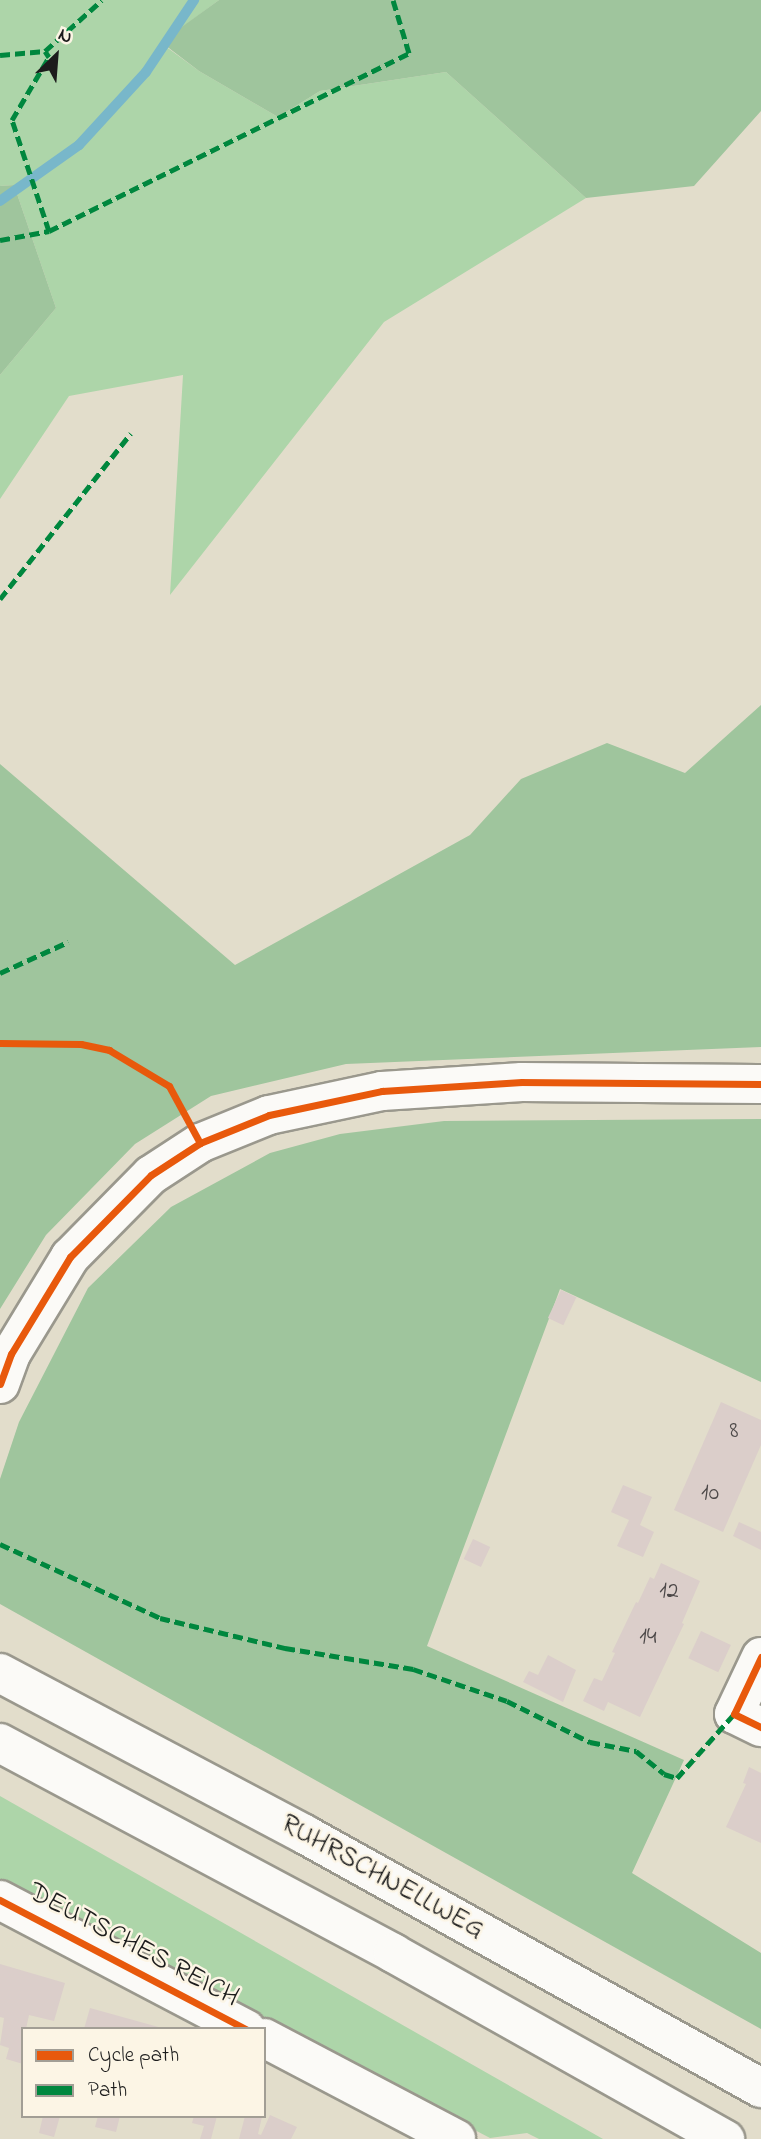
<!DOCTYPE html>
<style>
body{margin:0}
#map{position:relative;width:761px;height:2139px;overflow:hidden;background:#e2ddcb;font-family:"Indie Flower",sans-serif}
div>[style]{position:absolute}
.green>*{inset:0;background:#add5a9}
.forest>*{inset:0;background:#9fc59d}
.stream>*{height:10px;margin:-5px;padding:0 5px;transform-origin:5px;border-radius:5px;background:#78b7ca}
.building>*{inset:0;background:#dbceca;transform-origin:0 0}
.roads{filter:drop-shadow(2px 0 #9a988d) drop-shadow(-2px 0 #9a988d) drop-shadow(0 2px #9a988d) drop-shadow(0 -2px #9a988d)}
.street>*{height:38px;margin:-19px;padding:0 19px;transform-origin:19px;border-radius:19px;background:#fbfaf7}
.highway>*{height:38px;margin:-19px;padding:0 19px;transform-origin:19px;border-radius:19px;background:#fbfaf7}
.quiet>*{height:5px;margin-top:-2.5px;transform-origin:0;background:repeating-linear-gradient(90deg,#00873e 0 10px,transparent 0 15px)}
.cycleway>*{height:7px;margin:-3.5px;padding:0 3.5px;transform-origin:3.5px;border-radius:3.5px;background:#e8590c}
span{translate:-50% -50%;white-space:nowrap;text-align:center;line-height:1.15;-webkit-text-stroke:5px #fcf5e5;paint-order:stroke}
.number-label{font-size:24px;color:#4c4848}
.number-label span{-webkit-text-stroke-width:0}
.street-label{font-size:28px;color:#1c1c1c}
.legend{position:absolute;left:21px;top:2027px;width:245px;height:91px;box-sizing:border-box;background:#fcf5e5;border:2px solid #a29e95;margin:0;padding:9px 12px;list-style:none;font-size:21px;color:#1c1c1c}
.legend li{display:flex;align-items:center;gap:14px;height:35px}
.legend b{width:35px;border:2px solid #a29e95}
.north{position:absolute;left:21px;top:21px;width:70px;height:70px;-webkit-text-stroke:5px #fcf5e5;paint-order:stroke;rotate:25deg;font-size:19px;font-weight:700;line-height:28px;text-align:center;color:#1c1c1c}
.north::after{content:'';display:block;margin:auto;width:24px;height:32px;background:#1c1c1c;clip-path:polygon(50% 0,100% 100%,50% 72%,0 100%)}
</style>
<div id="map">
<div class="green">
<div style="clip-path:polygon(0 0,219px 0,161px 43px,199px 71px,278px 117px,320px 91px,446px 72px,586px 198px,384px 322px,170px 595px,183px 375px,69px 396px,0 499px,0 375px,56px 308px,14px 185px,0 186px)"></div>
<div style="clip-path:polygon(0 1796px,603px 2139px,539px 2139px,527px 2133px,490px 2138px,0 1882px)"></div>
</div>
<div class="forest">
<div style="clip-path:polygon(219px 0,761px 0,761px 111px,694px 186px,586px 198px,446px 72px,320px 91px,278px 117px,199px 71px,161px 42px)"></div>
<div style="clip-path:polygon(14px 185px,56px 308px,0 375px,0 186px)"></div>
<div style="clip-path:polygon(761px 705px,761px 1047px,346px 1064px,211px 1096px,135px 1144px,46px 1235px,0 1309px,0 764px,235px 965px,470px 835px,521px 779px,607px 743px,685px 773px)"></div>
<div style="clip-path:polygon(761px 1119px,761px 1382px,560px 1289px,427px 1646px,684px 1760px,632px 1873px,761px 1953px,761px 2029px,0 1604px,0 1479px,19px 1422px,88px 1288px,171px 1207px,270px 1153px,340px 1134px,444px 1121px)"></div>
</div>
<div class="stream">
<div style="left:0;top:201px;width:97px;rotate:-35.3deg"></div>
<div style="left:79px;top:145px;width:99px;rotate:-47.5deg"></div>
<div style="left:146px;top:72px;width:87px;rotate:-56.3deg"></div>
</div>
<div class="building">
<div style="left:561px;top:1290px;width:17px;height:31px;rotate:25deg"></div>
<div style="clip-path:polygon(721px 1402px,761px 1420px,761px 1445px,723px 1532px,674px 1510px)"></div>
<div style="clip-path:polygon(623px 1485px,652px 1497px,640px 1525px,654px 1532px,643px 1557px,617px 1546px,629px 1520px,611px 1512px)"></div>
<div style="clip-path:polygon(739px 1522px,761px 1532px,761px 1550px,733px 1536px)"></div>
<div style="left:473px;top:1539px;width:19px;height:22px;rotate:25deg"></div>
<div style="clip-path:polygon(661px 1563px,700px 1581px,682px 1623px,684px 1624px,640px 1717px,608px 1702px,604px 1711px,583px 1701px,594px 1678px,602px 1681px,615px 1653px,612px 1652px,636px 1602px,638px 1603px,650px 1577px,654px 1579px)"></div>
<div style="left:701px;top:1631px;width:33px;height:30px;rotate:25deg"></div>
<div style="clip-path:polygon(548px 1655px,576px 1670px,563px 1702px,523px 1682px,529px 1671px,538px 1675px)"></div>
<div style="clip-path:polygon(749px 1767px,761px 1773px,761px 1843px,726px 1827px,746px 1784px,743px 1783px)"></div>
<div style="clip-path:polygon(0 1964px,65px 1983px,54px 2021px,29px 2015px,26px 2029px,23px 2029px,23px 2064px,6px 2059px,9px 2048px,0 2045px,4px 2018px,0 2017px)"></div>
<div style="clip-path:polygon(90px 2008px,162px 2028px,162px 2029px,84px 2029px)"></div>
<div style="clip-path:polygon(270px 2115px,297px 2127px,291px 2139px,239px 2139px,245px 2116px,262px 2117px,258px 2134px,261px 2135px)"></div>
<div style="clip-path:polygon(43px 2116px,60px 2116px,54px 2137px,39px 2133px)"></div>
<div style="clip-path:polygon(98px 2116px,120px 2116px,116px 2132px,95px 2127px)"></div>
<div style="clip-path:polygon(194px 2116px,217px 2116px,211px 2139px,200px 2139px,204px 2126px,192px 2123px)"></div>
</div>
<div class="roads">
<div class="street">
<div style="left:0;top:1384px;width:32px;rotate:-70deg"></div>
<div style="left:11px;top:1354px;width:114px;rotate:-58.7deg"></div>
<div style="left:70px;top:1257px;width:115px;rotate:-45.4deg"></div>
<div style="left:151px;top:1175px;width:59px;rotate:-33.1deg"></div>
<div style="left:200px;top:1143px;width:74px;rotate:-22.1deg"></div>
<div style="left:269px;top:1115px;width:116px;rotate:-12deg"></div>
<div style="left:382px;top:1091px;width:140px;rotate:-3.7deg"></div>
<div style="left:522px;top:1082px;width:239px;rotate:0.5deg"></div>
<div style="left:761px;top:1657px;width:63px;rotate:115.3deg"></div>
<div style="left:734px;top:1714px;width:30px;rotate:26deg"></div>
<div style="left:0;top:1900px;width:278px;rotate:27.7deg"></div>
<div style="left:264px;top:2038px;width:217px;rotate:27.7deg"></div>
</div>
<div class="highway">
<div style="left:0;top:1673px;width:344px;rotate:27.9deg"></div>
<div style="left:304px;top:1834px;width:523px;rotate:29.07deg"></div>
<div style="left:0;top:1743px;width:446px;rotate:28.1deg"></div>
<div style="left:393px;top:1953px;width:381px;rotate:29.3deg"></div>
</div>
</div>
<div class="quiet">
<div style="left:0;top:55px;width:45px;rotate:-5.1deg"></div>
<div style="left:49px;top:231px;width:117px;rotate:-108.4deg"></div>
<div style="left:12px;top:120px;width:73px;rotate:-59.6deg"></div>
<div style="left:49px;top:57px;width:7px;rotate:-124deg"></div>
<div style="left:45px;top:51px;width:76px;rotate:-41.8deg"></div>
<div style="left:0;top:240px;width:50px;rotate:-10.4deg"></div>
<div style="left:49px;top:231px;width:402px;rotate:-26.3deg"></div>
<div style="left:409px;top:53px;width:55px;rotate:-106.8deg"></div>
<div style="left:0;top:599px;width:211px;rotate:-51.7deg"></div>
<div style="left:0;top:973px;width:75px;rotate:-24.5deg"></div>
<div style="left:0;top:1544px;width:176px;rotate:24.8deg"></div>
<div style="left:160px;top:1618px;width:129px;rotate:13.5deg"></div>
<div style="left:285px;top:1648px;width:130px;rotate:9.3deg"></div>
<div style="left:413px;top:1669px;width:99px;rotate:18.8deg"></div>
<div style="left:507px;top:1701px;width:93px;rotate:26.3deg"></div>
<div style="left:590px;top:1742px;width:47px;rotate:11.1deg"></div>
<div style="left:636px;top:1751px;width:36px;rotate:39deg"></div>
<div style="left:664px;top:1774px;width:14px;rotate:17deg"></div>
<div style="left:677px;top:1778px;width:86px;rotate:-48.3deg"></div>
</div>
<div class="cycleway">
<div style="left:0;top:1043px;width:81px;rotate:0.7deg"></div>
<div style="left:81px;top:1044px;width:29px;rotate:12deg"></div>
<div style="left:109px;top:1050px;width:70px;rotate:31deg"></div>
<div style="left:169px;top:1086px;width:65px;rotate:61.5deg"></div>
<div style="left:0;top:1384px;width:32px;rotate:-70deg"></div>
<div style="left:11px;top:1354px;width:114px;rotate:-58.7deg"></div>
<div style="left:70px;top:1257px;width:115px;rotate:-45.4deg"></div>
<div style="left:151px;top:1175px;width:59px;rotate:-33.1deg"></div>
<div style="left:200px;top:1143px;width:74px;rotate:-22.1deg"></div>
<div style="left:269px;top:1115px;width:116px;rotate:-12deg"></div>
<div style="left:382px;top:1091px;width:140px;rotate:-3.7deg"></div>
<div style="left:522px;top:1082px;width:239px;rotate:0.5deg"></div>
<div style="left:761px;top:1657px;width:63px;rotate:115.3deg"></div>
<div style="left:734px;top:1714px;width:30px;rotate:26deg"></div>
<div style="left:0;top:1900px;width:278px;rotate:27.7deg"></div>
</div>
<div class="number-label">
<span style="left:734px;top:1432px">8</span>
<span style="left:710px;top:1494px">10</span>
<span style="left:669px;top:1592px">12</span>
<span style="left:648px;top:1638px">14</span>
</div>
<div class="street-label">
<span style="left:382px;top:1878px;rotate:29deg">RUHRSCHNELLWEG</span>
<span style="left:133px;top:1946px;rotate:28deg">DEUTSCHES REICH</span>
</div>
<ul class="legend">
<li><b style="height:9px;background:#e8590c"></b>Cycle path</li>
<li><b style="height:9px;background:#00873e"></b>Path</li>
</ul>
<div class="north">N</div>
</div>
